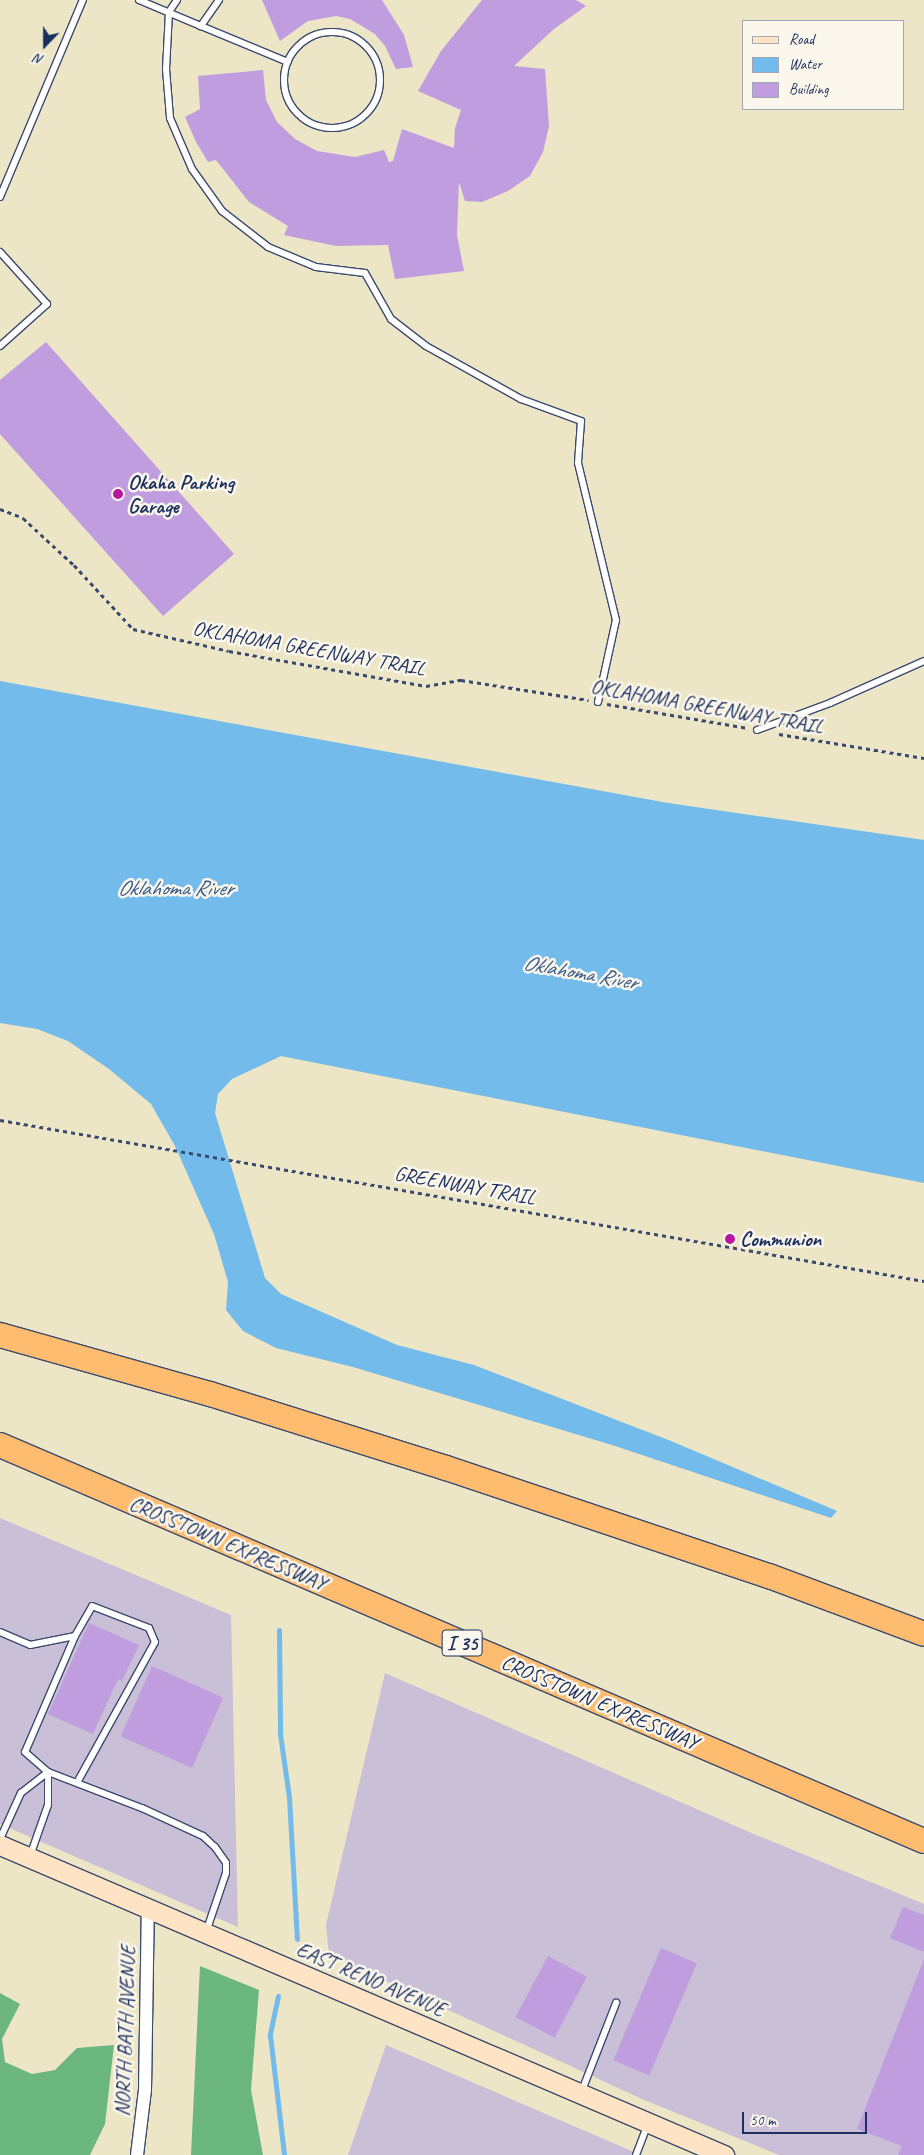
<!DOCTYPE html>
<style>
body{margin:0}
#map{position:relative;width:924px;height:2155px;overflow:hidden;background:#ece5c6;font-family:Caveat,sans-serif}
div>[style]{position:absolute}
.industrial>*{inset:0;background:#c9bfd7}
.forest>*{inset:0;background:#6cb77f}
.water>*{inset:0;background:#72bbea}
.stream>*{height:5px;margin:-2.5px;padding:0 2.5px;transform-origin:2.5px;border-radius:2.5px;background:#72bbea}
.building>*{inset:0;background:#bf9dde;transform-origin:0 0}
.path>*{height:3px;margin-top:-1.5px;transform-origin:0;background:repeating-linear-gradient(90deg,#3a4a6e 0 4px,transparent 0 8px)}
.roads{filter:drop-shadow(1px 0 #3a4a6e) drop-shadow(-1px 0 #3a4a6e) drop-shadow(0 1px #3a4a6e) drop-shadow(0 -1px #3a4a6e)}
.lane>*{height:6px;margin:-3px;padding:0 3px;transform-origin:3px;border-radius:3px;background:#fff}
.lane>.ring{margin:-3px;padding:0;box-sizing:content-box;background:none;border:6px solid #fff;border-radius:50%}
.street>*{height:12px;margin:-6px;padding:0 6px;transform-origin:6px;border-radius:6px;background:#fff}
.secondary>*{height:19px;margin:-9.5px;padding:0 9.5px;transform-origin:9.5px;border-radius:9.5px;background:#fee4c5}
.highway>*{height:24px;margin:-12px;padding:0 12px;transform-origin:12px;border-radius:12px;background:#fdbc6f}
.dots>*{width:14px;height:14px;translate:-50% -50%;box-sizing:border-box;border:2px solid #fbf7ec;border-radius:50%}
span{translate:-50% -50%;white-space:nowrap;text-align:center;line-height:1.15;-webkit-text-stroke:5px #fbf7ec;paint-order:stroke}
.shield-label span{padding:1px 4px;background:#fbf7ec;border:1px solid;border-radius:4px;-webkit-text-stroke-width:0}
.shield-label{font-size:20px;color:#1b2f5e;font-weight:700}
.poi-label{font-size:21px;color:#1b2f5e;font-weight:700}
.left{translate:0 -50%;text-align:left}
.street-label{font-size:21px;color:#1b2f5e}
.water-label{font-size:22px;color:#355988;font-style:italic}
.legend{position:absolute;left:742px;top:20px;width:162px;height:90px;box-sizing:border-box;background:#fbf7ec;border:1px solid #a1a7b3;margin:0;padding:6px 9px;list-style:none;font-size:15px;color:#1b2f5e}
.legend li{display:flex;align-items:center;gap:10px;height:25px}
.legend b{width:25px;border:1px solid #a1a7b3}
.north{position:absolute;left:20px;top:20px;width:50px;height:50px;-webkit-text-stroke:4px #fbf7ec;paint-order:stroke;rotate:202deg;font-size:14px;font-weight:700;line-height:20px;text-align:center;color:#1b2f5e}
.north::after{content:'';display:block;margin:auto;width:18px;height:22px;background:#1b2f5e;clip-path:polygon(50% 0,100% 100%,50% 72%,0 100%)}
.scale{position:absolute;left:742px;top:2112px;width:125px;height:22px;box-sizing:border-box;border:2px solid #1b2f5e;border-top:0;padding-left:6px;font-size:15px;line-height:18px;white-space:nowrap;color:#1b2f5e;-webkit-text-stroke:4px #fbf7ec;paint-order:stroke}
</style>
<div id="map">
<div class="industrial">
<div style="clip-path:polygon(0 1518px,231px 1615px,238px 1927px,0 1824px)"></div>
<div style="clip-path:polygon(385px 1673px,749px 1832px,924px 1904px,924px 2155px,779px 2155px,642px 2099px,329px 1955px,326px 1925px)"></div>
<div style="clip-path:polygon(386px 2045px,641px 2155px,348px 2155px)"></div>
</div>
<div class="forest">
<div style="clip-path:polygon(200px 1966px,259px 1990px,251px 2090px,263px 2155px,191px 2155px)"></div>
<div style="clip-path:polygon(0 1993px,20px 2004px,2px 2039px,5px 2062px,32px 2074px,55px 2070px,77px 2048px,114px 2045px,105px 2124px,90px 2155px,0 2155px)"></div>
</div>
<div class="water">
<div style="clip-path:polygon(0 681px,668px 803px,924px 840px,924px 1183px,281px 1056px,232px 1079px,218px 1094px,215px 1113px,265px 1278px,281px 1294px,397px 1345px,474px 1365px,671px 1441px,837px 1511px,831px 1518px,612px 1445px,353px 1367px,276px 1348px,243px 1331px,226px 1310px,228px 1282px,214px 1234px,175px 1146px,151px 1104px,109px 1069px,68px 1041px,37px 1029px,0 1023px)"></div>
</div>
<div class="stream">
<div style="left:279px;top:1630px;width:104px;rotate:89.4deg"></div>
<div style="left:280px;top:1734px;width:64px;rotate:81.9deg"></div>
<div style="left:289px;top:1797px;width:142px;rotate:86.8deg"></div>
<div style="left:278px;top:1996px;width:40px;rotate:102deg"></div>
<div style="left:270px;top:2035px;width:121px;rotate:83.3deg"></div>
</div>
<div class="building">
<div style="clip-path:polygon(262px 0,382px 0,404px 35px,413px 67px,396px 69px,385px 46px,375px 34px,350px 19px,336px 16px,308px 21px,280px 41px)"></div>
<div style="clip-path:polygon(482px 0,576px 0,586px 6px,554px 29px,514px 66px,545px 69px,549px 126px,543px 152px,530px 176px,508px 191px,482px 202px,465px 201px,459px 182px,457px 235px,464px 271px,395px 279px,388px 245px,336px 246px,284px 235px,288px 226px,249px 202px,216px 160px,208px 162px,196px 142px,185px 117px,200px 109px,198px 76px,263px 70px,266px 100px,277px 122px,295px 139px,317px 151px,355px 157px,384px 150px,389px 162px,393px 161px,402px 129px,454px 148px,455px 128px,461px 110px,418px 91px,441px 51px)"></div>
<div style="clip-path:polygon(46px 342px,234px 554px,163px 616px,0 434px,0 380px)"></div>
<div style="clip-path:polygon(89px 1623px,139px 1645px,122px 1681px,118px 1679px,93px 1734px,48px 1714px)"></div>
<div style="left:152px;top:1666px;width:78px;height:77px;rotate:24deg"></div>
<div style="clip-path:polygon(903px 1907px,924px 1915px,924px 1952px,890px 1938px)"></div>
<div style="left:661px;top:1948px;width:39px;height:122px;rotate:23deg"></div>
<div style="left:548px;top:1956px;width:44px;height:69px;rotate:28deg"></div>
<div style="clip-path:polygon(924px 1959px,924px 2155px,898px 2155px,902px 2146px,857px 2129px)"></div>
</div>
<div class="path">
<div style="left:0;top:509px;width:25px;rotate:21deg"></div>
<div style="left:23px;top:518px;width:69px;rotate:42.7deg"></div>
<div style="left:74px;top:565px;width:87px;rotate:47.3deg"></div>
<div style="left:133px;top:629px;width:98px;rotate:12.9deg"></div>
<div style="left:229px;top:651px;width:200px;rotate:10.1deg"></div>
<div style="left:426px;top:686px;width:36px;rotate:-10deg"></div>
<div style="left:461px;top:680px;width:129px;rotate:8.9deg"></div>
<div style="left:607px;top:704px;width:143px;rotate:9.7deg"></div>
<div style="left:779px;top:734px;width:147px;rotate:9.4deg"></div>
<div style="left:0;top:1120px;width:938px;rotate:9.88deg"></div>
</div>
<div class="roads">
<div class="lane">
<div style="left:139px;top:0;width:67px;rotate:22.8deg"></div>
<div style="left:177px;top:0;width:14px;rotate:124deg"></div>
<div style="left:169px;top:12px;width:57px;rotate:93deg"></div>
<div style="left:166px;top:69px;width:49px;rotate:85.3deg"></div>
<div style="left:170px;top:118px;width:56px;rotate:66.7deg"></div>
<div style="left:192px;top:169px;width:52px;rotate:54.5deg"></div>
<div style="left:222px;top:211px;width:58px;rotate:38deg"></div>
<div style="left:268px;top:247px;width:52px;rotate:22.6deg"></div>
<div style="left:316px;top:267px;width:49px;rotate:7deg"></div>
<div style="left:365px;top:273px;width:53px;rotate:60.5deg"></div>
<div style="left:391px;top:319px;width:44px;rotate:37.6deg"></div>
<div style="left:426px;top:346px;width:109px;rotate:29.2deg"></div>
<div style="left:521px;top:399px;width:64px;rotate:20.1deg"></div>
<div style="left:581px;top:421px;width:42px;rotate:94.1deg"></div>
<div style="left:578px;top:463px;width:162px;rotate:76.4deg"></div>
<div style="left:616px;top:620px;width:84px;rotate:102.4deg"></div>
<div style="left:219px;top:0;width:32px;rotate:125deg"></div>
<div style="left:201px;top:26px;width:94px;rotate:22.5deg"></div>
<div class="ring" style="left:284px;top:32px;width:90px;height:90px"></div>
<div style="left:0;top:197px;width:214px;rotate:-67.2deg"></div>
<div style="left:0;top:252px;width:70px;rotate:47.9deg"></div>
<div style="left:47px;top:304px;width:63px;rotate:138.2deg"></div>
<div style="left:757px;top:730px;width:78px;rotate:-20.3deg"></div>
<div style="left:830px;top:703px;width:103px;rotate:-24.1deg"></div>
<div style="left:0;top:1632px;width:33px;rotate:23deg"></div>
<div style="left:30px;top:1645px;width:46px;rotate:-11.3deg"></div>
<div style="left:75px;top:1636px;width:34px;rotate:-60deg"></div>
<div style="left:92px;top:1606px;width:61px;rotate:21.1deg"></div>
<div style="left:149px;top:1628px;width:15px;rotate:67deg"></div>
<div style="left:155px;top:1642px;width:161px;rotate:119deg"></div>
<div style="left:75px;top:1636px;width:126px;rotate:113.3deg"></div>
<div style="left:25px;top:1752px;width:30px;rotate:41deg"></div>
<div style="left:48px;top:1772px;width:101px;rotate:21deg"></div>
<div style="left:142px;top:1808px;width:67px;rotate:24.7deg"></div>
<div style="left:203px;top:1836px;width:16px;rotate:43deg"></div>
<div style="left:215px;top:1847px;width:19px;rotate:55deg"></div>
<div style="left:226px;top:1863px;width:10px;rotate:90deg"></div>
<div style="left:226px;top:1873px;width:62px;rotate:108.7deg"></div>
<div style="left:0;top:1839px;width:51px;rotate:-65.5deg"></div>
<div style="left:21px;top:1793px;width:34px;rotate:-38deg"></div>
<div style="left:30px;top:1856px;width:54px;rotate:-70.6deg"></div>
<div style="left:48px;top:1805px;width:33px;rotate:-90deg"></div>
<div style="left:581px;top:2093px;width:97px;rotate:-68.7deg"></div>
<div style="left:636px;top:2155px;width:34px;rotate:-69deg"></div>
</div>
<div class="street">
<div style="left:137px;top:2155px;width:65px;rotate:-83deg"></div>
<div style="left:145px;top:2090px;width:181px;rotate:-89.1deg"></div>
</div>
<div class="secondary">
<div style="left:0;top:1845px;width:788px;rotate:23.18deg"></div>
</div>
<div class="highway">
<div style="left:0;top:1335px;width:218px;rotate:15.7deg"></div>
<div style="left:210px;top:1394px;width:247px;rotate:17.4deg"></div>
<div style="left:446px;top:1468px;width:341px;rotate:18.5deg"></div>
<div style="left:769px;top:1576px;width:165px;rotate:20.5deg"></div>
<div style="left:0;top:1445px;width:1005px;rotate:23.2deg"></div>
</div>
</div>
<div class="dots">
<div style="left:118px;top:494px;background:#b5179e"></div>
<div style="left:730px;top:1239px;background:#b5179e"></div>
</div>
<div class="shield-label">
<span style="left:462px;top:1643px">I 35</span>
</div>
<div class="poi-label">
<span class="left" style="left:128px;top:494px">Okaha Parking<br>Garage</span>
<span class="left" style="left:740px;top:1239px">Communion</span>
</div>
<div class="street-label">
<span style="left:309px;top:648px;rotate:10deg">OKLAHOMA GREENWAY TRAIL</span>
<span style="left:707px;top:706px;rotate:10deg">OKLAHOMA GREENWAY TRAIL</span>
<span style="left:465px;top:1185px;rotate:10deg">GREENWAY TRAIL</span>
<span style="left:228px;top:1543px;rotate:23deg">CROSSTOWN EXPRESSWAY</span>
<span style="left:600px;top:1702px;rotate:23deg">CROSSTOWN EXPRESSWAY</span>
<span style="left:371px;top:1979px;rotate:23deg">EAST RENO AVENUE</span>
<span style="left:125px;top:2031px;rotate:-88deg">NORTH BATH AVENUE</span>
</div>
<div class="water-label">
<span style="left:175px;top:889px">Oklahoma River</span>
<span style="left:580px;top:973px;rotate:10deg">Oklahoma River</span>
</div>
<ul class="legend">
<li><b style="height:6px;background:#fee4c5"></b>Road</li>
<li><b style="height:14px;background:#72bbea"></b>Water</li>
<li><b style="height:14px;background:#bf9dde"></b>Building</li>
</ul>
<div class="north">N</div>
<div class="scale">50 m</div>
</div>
